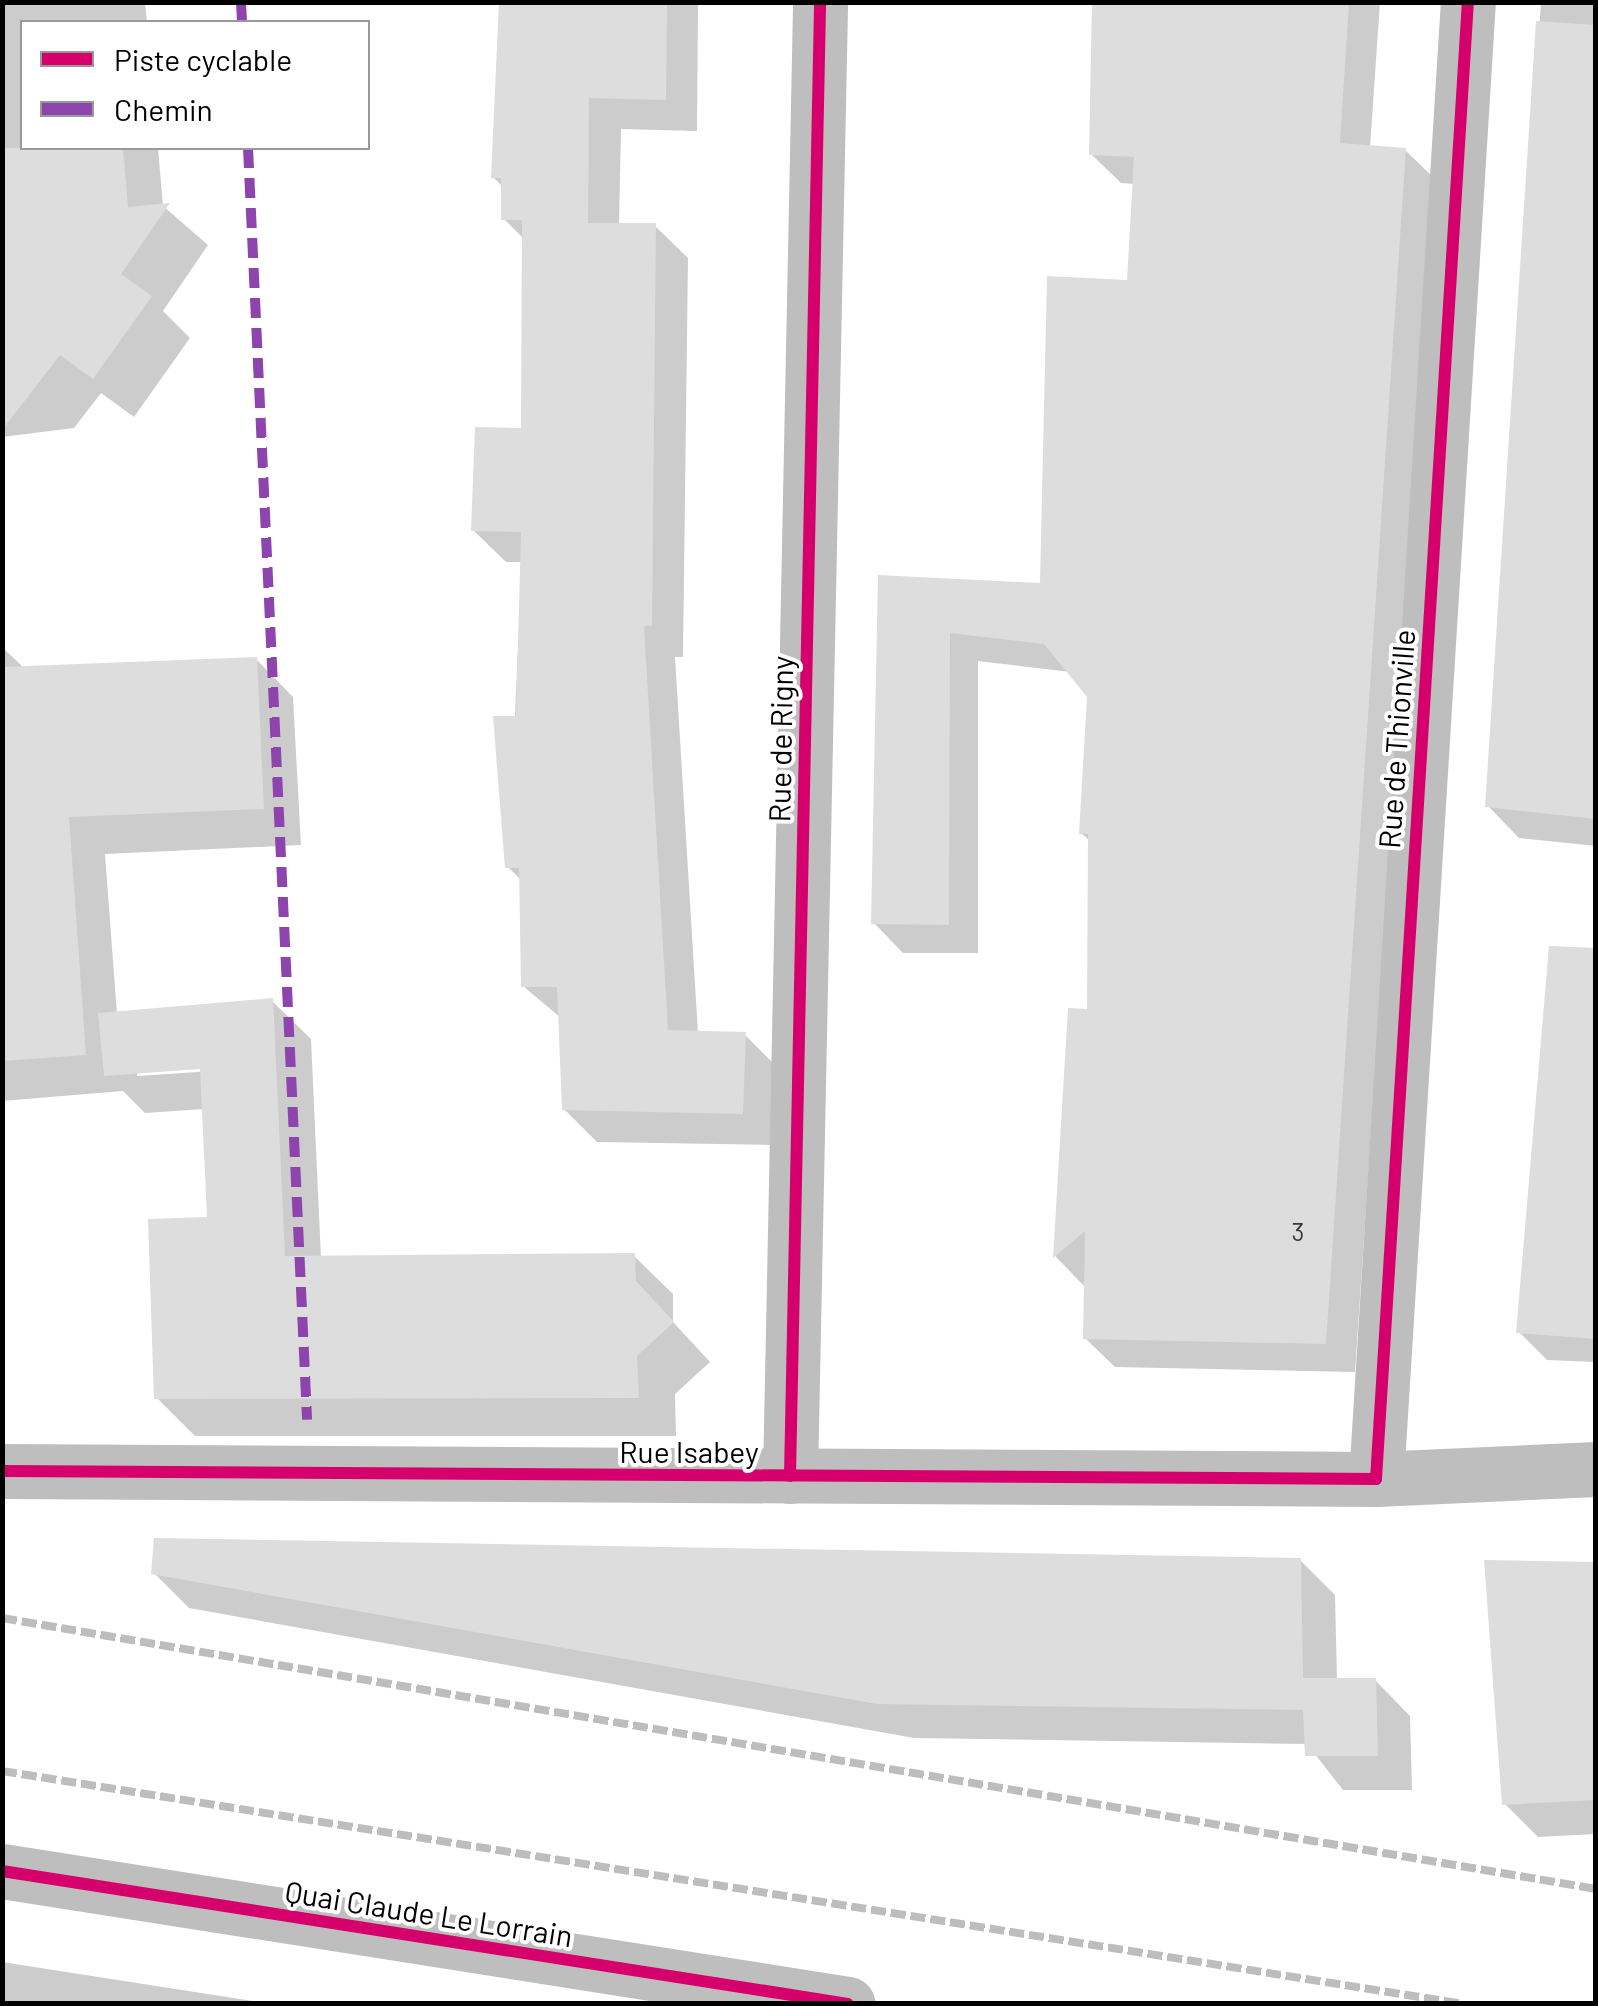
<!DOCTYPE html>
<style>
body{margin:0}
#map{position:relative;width:1598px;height:2006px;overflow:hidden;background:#fff;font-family:Barlow,sans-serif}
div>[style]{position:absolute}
.shadow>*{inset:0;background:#0003}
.building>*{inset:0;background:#ddd}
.street>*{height:55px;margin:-27.5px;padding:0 27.5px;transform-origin:27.5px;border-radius:27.5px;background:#bebebe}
.rail>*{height:8px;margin-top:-4px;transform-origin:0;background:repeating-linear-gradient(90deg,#bdbdbd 0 15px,transparent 0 20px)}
.quiet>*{height:10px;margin-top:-5px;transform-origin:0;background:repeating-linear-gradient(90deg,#8e44ad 0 20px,transparent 0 30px)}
.cycleway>*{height:12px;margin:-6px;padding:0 6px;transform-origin:6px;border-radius:6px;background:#d6006c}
span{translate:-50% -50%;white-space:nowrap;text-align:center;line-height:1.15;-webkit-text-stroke:8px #fff;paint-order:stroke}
.number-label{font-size:25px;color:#373737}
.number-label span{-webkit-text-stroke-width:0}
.street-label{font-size:30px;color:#000}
.frame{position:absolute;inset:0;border:5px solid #000;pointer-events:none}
.legend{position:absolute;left:20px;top:20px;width:350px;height:130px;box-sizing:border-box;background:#fff;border:2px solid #999;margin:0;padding:12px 18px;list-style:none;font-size:30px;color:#000}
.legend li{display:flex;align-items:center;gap:20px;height:50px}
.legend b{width:50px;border:2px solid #999}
</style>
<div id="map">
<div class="shadow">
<div style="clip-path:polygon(2px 2px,145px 2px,147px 22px,22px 22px,22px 148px,158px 148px,163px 206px,208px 245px,163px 311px,190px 338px,134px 417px,101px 393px,74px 428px,2px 437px)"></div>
<div style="clip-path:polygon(501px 2px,698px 2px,697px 131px,621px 129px,619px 226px,655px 226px,688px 258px,683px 657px,675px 657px,698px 1033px,745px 1035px,777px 1067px,775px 1145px,597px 1142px,564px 1109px,561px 1018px,523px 986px,522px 881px,508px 867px,522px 562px,506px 562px,473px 530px,524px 431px,524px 239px,503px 218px,503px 187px,493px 177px)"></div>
<div style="clip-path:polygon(1098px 2px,1380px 2px,1370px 148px,1405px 150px,1435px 179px,1355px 1372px,1115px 1367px,1085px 1338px,1086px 1288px,1056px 1257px,1071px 1011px,1090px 1012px,1091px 842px,1081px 833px,1090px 696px,1070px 672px,978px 661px,978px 953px,903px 953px,874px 923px,880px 578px,1042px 586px,1130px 282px,1135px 184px,1121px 183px,1091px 154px)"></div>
<div style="clip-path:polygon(1541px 2px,1596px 2px,1596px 846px,1519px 838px,1488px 806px)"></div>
<div style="clip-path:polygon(evenodd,2px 647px,24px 668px,256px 659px,293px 697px,301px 845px,105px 854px,117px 1014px,272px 1001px,311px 1039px,321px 1258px,634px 1256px,673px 1294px,673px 1322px,710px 1362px,675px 1394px,676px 1436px,195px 1436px,157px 1398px,209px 1219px,204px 1109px,145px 1113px,123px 1091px,2px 1101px,2px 647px,212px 1066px,213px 1071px,137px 1076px,137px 1071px,212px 1066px)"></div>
<div style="clip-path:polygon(1596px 995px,1596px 1362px,1547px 1360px,1519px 1332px)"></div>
<div style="clip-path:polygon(1300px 1560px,1335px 1595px,1337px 1680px,1375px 1680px,1410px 1716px,1412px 1790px,1343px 1790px,1307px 1744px,914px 1738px,189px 1608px,154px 1573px)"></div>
<div style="clip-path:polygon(1596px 1562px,1596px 1834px,1538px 1837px,1505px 1804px)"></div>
<div style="clip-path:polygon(2px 1962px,272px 2004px,2px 2004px)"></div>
</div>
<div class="building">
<div style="clip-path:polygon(499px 2px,667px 2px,666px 100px,589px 98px,588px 223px,656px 223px,652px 626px,644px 626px,668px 1030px,746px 1032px,743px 1114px,562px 1110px,557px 987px,521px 987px,519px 868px,505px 868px,493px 716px,516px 716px,521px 532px,471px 531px,475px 427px,521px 428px,522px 220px,501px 220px,501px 178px,491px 178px)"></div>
<div style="clip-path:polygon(1092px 2px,1349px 2px,1340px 143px,1406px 148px,1326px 1344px,1083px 1339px,1085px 1231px,1053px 1258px,1068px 1008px,1087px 1009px,1088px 834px,1079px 834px,1087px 697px,1044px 644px,950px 633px,949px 925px,871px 924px,878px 575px,1040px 583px,1047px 276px,1127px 280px,1134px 157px,1089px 155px)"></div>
<div style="clip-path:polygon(1536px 21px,1596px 25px,1596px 819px,1485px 807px)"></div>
<div style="clip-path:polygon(2px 148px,123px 148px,128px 207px,170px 203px,121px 274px,152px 296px,93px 379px,60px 355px,2px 430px)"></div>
<div style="clip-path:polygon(257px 657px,264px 809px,69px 817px,86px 1055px,2px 1061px,2px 667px)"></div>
<div style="clip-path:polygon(1549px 946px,1596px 948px,1596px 1339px,1516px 1333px)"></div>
<div style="clip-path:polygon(273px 998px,285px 1256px,635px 1253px,636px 1281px,674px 1322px,637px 1356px,639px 1398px,154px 1399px,148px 1219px,207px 1217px,200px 1069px,104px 1076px,98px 1013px)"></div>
<div style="clip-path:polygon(154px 1538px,1301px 1558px,1303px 1678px,1376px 1678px,1378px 1756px,1305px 1756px,1303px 1710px,877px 1704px,681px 1669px,151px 1574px)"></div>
<div style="clip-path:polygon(1484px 1560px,1596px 1562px,1596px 1800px,1502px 1805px)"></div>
</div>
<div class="street">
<div style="left:2px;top:1471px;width:1374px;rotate:0.33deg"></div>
<div style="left:1376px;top:1479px;width:220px;rotate:-2.6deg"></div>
<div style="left:790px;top:1476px;width:1474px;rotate:-88.83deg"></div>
<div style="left:1376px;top:1479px;width:1480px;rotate:-86.44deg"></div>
<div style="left:2px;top:1871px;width:856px;rotate:8.93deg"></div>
</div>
<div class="rail">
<div style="left:2px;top:1618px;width:1617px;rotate:9.65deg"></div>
<div style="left:2px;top:1771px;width:1480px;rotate:9.06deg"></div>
</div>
<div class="quiet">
<div style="left:241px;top:2px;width:20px;rotate:87deg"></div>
<div style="left:248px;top:148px;width:1273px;rotate:87.34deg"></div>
</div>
<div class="cycleway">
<div style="left:3px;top:1471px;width:1373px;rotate:0.33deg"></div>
<div style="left:1376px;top:1479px;width:1480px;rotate:-86.44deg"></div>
<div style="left:790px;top:1476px;width:1474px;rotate:-88.83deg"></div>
<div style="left:2px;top:1871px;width:856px;rotate:8.93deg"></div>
</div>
<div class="number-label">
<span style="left:1298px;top:1231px">3</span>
</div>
<div class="street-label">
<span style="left:780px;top:739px;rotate:-89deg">Rue de Rigny</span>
<span style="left:1396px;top:739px;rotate:-86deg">Rue de Thionville</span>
<span style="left:689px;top:1451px">Rue Isabey</span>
<span style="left:429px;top:1913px;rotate:9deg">Quai Claude Le Lorrain</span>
</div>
<div class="frame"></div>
<ul class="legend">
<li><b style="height:12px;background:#d6006c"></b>Piste cyclable</li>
<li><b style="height:12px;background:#8e44ad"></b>Chemin</li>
</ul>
</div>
